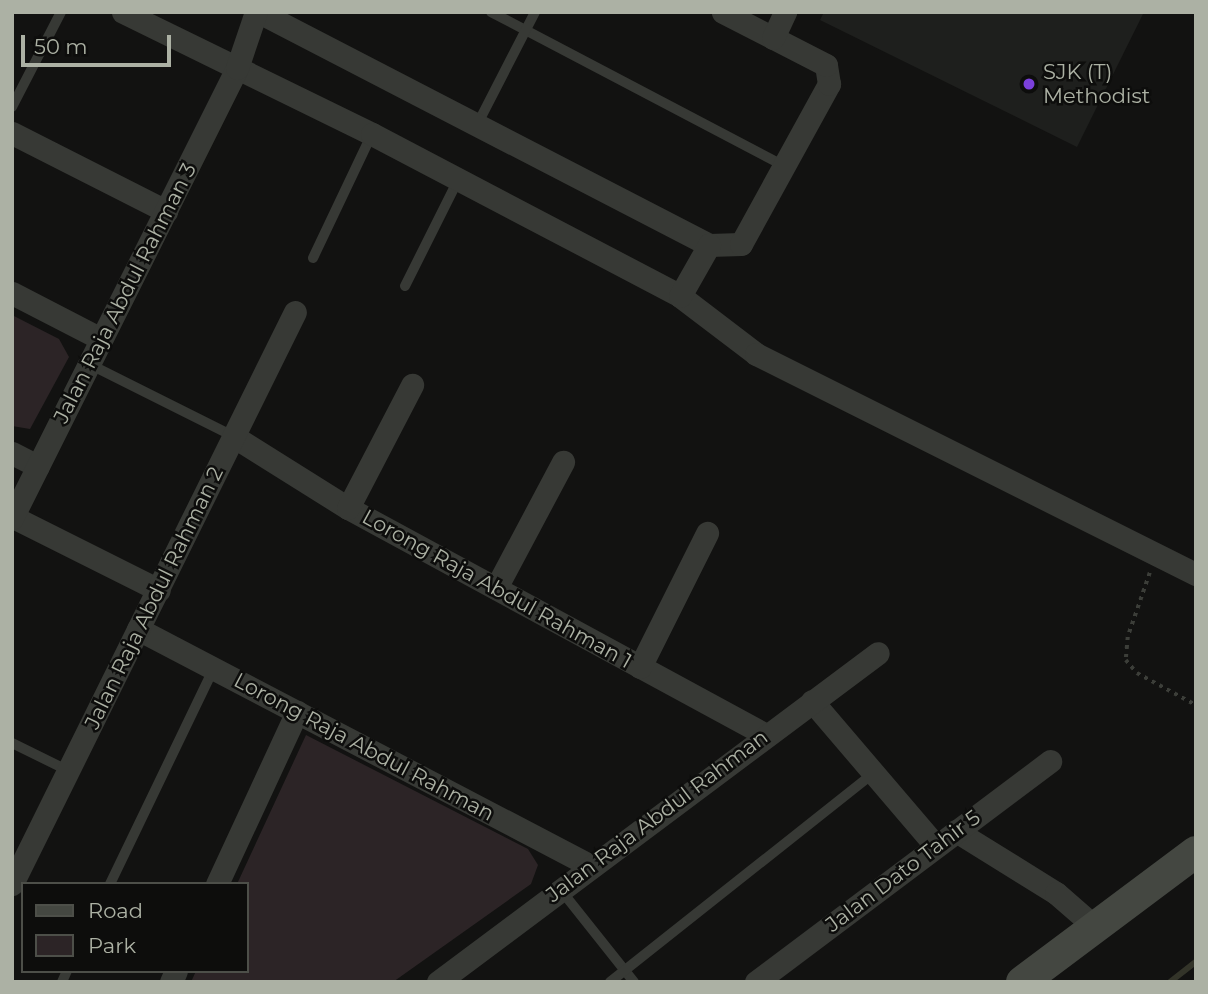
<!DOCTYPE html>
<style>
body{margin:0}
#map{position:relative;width:1208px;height:994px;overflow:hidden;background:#121211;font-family:Montserrat,sans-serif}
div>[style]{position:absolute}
.built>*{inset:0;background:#1e1f1d}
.green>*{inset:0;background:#2c2426}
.stream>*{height:6px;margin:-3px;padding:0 3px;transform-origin:3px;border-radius:3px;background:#333429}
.path>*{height:3.5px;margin-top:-1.75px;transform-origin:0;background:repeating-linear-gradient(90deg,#3c3e39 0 3.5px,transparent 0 8.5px)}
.lane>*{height:10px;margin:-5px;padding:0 5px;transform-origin:5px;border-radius:5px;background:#373935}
.street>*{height:23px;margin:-11.5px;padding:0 11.5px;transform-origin:11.5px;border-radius:11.5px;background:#373935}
.secondary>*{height:32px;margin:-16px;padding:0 16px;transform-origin:16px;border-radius:16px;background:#444741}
.dots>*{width:19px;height:19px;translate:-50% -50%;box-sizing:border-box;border:4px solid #0d0d0c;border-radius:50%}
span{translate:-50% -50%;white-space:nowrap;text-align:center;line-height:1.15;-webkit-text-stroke:5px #0d0d0c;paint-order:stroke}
.poi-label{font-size:21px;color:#acb1a4}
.left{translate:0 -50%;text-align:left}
.street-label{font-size:21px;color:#acb1a4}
.frame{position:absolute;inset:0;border:14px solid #acb1a4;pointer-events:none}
.legend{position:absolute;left:21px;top:882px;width:228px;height:91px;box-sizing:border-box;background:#0d0d0c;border:2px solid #4d4f49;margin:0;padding:9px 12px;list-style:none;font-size:21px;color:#acb1a4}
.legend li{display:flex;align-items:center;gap:14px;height:35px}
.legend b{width:35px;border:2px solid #4d4f49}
.scale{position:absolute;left:21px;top:35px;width:150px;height:32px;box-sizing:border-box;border:4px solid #acb1a4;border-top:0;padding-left:9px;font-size:21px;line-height:24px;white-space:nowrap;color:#acb1a4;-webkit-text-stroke:5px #0d0d0c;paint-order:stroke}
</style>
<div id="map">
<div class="built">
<div style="clip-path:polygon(824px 12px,1144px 12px,1077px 147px,820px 20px)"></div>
</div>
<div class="green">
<div style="clip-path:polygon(12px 315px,59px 339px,69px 357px,30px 429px,12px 426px)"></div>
<div style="clip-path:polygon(306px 735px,528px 849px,538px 865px,531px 884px,393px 982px,191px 982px,196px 971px,247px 971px,247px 884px,237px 884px)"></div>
</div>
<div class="stream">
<div style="left:1170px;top:982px;width:33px;rotate:-38deg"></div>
</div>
<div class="path">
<div style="left:1150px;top:573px;width:68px;rotate:109deg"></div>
<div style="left:1128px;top:637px;width:23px;rotate:95deg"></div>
<div style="left:1126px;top:660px;width:17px;rotate:50deg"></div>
<div style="left:1137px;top:673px;width:67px;rotate:28.5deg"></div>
</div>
<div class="lane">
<div style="left:491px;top:12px;width:331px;rotate:27.7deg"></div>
<div style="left:12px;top:107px;width:107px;rotate:-62.7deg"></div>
<div style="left:477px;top:125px;width:127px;rotate:-62.8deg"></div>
<div style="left:313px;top:258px;width:137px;rotate:-64.6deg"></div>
<div style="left:405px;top:286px;width:119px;rotate:-63.4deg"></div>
<div style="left:89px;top:364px;width:161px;rotate:26.6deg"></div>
<div style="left:12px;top:743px;width:64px;rotate:26.2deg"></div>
<div style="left:110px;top:884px;width:240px;rotate:-64.3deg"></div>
<div style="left:560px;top:889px;width:119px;rotate:51.5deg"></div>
<div style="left:62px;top:982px;width:12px;rotate:-66deg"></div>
<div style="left:610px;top:982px;width:337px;rotate:-38.4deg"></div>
</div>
<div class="street">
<div style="left:123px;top:12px;width:277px;rotate:26.1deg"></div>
<div style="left:372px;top:134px;width:348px;rotate:27.7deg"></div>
<div style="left:680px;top:296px;width:96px;rotate:37.3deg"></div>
<div style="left:756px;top:354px;width:492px;rotate:26.6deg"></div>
<div style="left:259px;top:12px;width:507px;rotate:27.37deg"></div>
<div style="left:709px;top:245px;width:32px;rotate:-2deg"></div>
<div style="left:741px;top:244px;width:183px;rotate:-61.2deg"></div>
<div style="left:829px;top:84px;width:19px;rotate:-99deg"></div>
<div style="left:826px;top:65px;width:116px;rotate:-152.8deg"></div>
<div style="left:773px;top:38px;width:29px;rotate:-65deg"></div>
<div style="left:12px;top:133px;width:173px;rotate:26.9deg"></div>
<div style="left:12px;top:293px;width:100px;rotate:27.3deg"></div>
<div style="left:680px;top:296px;width:59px;rotate:-60.4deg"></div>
<div style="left:233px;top:436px;width:136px;rotate:32.1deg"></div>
<div style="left:348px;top:508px;width:476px;rotate:28.5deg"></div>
<div style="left:12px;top:453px;width:29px;rotate:27deg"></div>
<div style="left:348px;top:508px;width:139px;rotate:-62.5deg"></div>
<div style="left:13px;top:517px;width:163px;rotate:26.6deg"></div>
<div style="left:12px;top:518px;width:503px;rotate:-63.43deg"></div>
<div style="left:237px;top:68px;width:59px;rotate:-71.3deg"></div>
<div style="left:496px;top:588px;width:143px;rotate:-62deg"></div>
<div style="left:138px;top:629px;width:509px;rotate:27.62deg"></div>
<div style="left:640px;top:667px;width:150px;rotate:-63.4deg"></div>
<div style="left:812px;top:701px;width:191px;rotate:49.5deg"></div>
<div style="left:956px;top:831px;width:118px;rotate:31.8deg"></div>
<div style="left:1056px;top:893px;width:52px;rotate:41.1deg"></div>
<div style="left:12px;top:884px;width:638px;rotate:-63.68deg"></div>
<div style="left:217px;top:884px;width:190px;rotate:-65.1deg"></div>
<div style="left:171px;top:982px;width:12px;rotate:-66deg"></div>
<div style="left:438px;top:982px;width:549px;rotate:-36.79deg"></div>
<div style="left:756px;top:982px;width:368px;rotate:-36.9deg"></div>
</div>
<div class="secondary">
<div style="left:1022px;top:982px;width:217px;rotate:-36.8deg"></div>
</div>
<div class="dots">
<div style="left:1029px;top:84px;background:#7b40db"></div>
</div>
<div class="poi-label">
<span class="left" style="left:1043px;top:84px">SJK (T)<br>Methodist</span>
</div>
<div class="street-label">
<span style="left:125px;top:293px;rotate:-63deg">Jalan Raja Abdul Rahman 3</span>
<span style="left:497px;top:589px;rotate:29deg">Lorong Raja Abdul Rahman 1</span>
<span style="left:154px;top:598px;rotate:-64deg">Jalan Raja Abdul Rahman 2</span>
<span style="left:364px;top:747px;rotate:28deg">Lorong Raja Abdul Rahman</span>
<span style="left:657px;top:816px;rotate:-37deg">Jalan Raja Abdul Rahman</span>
<span style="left:903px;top:871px;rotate:-37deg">Jalan Dato Tahir 5</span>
</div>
<div class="frame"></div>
<ul class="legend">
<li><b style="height:9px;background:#444741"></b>Road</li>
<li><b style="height:19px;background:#2c2426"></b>Park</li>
</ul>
<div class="scale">50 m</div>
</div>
